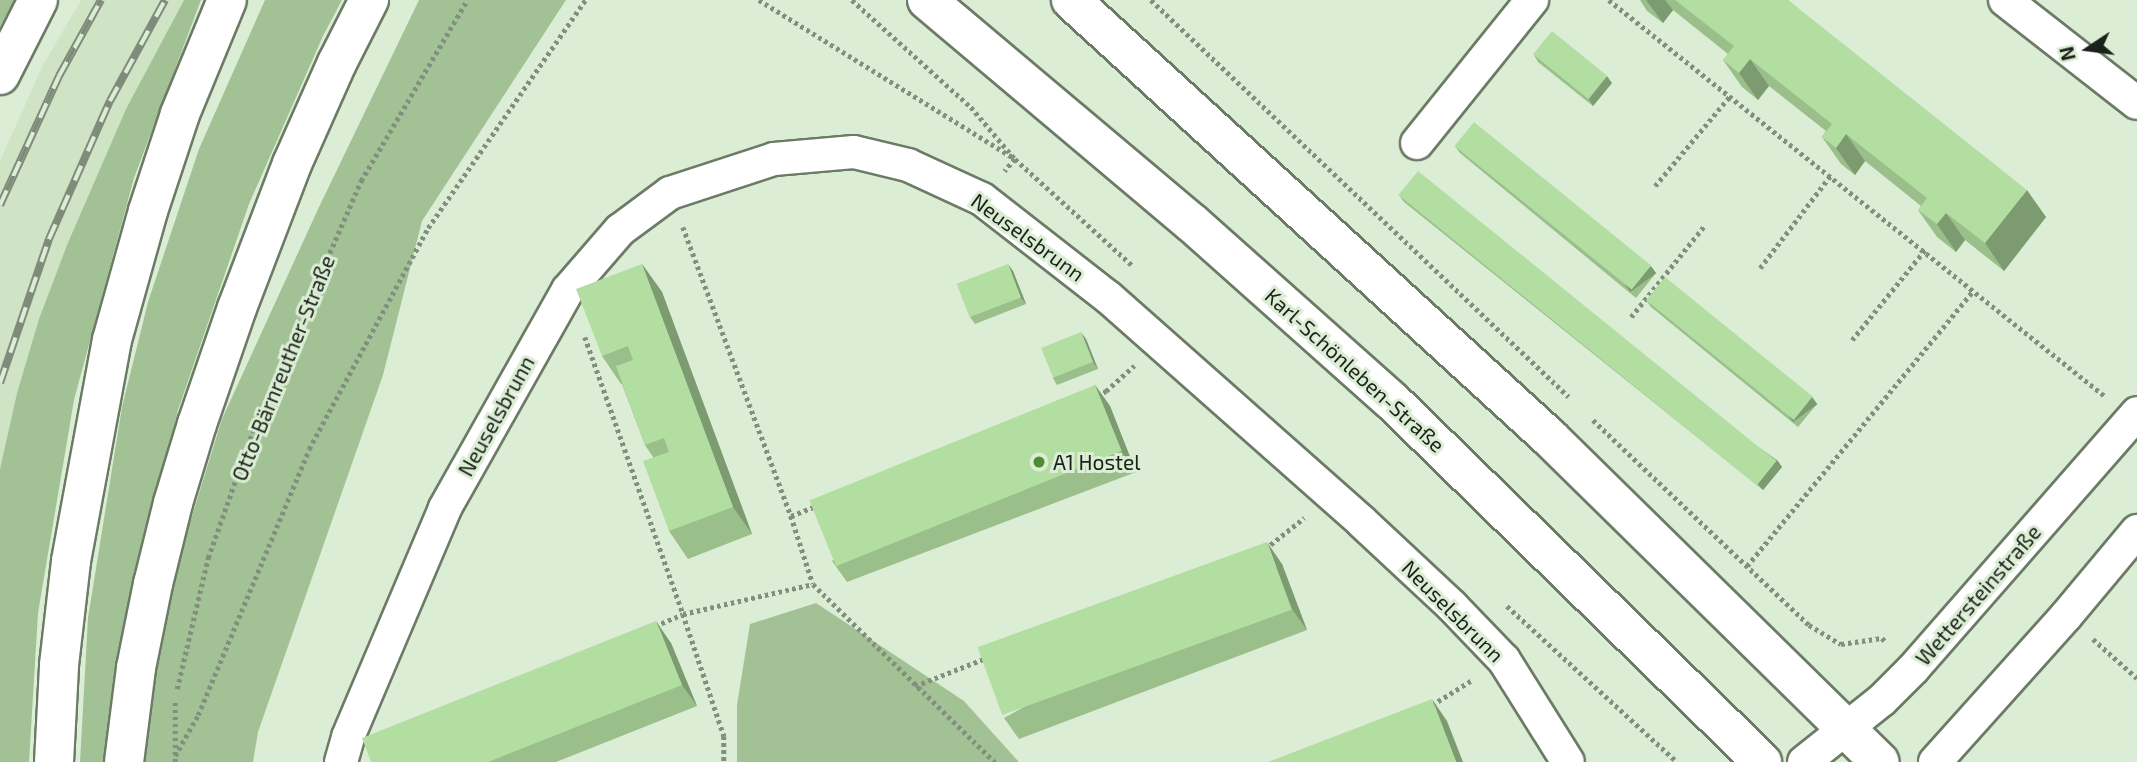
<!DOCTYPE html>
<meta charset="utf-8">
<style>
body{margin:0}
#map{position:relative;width:2137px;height:762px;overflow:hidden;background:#dcedd5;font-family:"Exo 2",sans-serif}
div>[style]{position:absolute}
.built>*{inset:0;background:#cee4c5}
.green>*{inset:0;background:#a2c295}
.path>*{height:4.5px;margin-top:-2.25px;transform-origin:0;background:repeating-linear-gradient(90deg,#838f7e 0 3.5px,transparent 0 7px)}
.roads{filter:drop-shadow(2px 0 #6c7b65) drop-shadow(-2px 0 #6c7b65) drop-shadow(0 2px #6c7b65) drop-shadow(0 -2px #6c7b65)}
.street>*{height:32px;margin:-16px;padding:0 16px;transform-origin:16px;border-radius:16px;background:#fff}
.secondary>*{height:38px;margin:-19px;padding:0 19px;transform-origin:19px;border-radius:19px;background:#fff}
.rail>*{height:8px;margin-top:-4px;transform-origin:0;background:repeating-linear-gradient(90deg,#dcedd5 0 16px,#7f8c7b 0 32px);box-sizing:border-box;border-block:2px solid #7f8c7b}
.wall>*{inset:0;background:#9abf8a}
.shaded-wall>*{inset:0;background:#7d9b71;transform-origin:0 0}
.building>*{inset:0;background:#b3dea1;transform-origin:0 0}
.dots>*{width:19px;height:19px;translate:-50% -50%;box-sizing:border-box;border:4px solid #dcedd5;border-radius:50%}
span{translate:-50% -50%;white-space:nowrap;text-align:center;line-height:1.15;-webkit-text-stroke:6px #dcedd5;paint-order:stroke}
.street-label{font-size:21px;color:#1a2118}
.poi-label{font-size:21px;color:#1a2118}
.left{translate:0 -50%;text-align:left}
.north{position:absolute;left:2053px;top:14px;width:70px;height:70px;-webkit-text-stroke:5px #dcedd5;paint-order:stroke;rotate:257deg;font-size:19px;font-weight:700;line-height:28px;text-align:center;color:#1a2118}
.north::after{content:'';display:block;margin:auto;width:24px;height:32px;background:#1a2118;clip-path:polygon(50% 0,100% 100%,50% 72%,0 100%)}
</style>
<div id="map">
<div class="built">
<div style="clip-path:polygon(81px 0,184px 0,126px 109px,67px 245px,39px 319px,17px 393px,0 469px,0 161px,42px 67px)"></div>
</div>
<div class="green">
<div style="clip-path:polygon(0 0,15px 0,0 26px)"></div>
<div style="clip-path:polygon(184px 0,201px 0,134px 178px,74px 400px,38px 613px,29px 762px,0 762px,0 469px,17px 393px,39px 319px,67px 245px,126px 109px)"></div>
<div style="clip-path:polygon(265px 0,342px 0,323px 36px,249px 204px,178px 410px,135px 587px,107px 762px,80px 762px,88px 618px,122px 407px,148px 302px,199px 149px)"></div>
<div style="clip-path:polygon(419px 0,566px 0,422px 221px,383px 375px,258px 732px,253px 762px,143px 762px,154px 665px,175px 571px,222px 419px,319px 207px)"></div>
<div style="clip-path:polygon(816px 603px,964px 701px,1019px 762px,737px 762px,737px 705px,750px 624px)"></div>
</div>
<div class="path">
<div style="left:759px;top:0;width:301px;rotate:31.8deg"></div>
<div style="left:1015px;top:159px;width:16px;rotate:130deg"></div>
<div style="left:852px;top:0;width:160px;rotate:42deg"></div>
<div style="left:971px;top:107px;width:68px;rotate:49.8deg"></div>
<div style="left:1015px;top:159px;width:159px;rotate:42.2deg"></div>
<div style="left:1151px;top:0;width:576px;rotate:43.52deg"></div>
<div style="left:1609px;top:0;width:636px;rotate:38.62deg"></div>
<div style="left:1655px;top:186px;width:117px;rotate:-50.2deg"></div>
<div style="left:683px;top:227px;width:309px;rotate:69.5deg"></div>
<div style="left:791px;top:516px;width:71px;rotate:72.1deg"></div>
<div style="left:1760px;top:268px;width:116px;rotate:-52.7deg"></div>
<div style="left:1631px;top:317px;width:118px;rotate:-51.2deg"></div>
<div style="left:585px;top:337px;width:294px;rotate:70.5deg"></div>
<div style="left:683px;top:614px;width:133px;rotate:-13deg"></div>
<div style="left:813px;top:584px;width:255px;rotate:44.4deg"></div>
<div style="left:1852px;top:340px;width:116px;rotate:-51deg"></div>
<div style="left:1097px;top:395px;width:10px;rotate:-24deg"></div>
<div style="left:1106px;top:391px;width:38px;rotate:-42deg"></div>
<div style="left:1593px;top:420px;width:298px;rotate:43.5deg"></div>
<div style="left:1809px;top:625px;width:37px;rotate:31deg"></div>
<div style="left:1841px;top:644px;width:41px;rotate:-8.3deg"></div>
<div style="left:1882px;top:638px;width:7px;rotate:45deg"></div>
<div style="left:791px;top:516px;width:27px;rotate:-22deg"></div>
<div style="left:1265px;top:549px;width:50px;rotate:-38.5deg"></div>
<div style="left:1747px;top:566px;width:357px;rotate:-50.6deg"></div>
<div style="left:1507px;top:606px;width:231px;rotate:42.5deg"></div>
<div style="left:655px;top:626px;width:30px;rotate:-23deg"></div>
<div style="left:683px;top:614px;width:129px;rotate:71.4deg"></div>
<div style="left:724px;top:736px;width:26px;rotate:90deg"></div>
<div style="left:2093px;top:639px;width:59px;rotate:41.6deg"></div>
<div style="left:915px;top:686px;width:76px;rotate:-21.5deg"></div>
<div style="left:177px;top:689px;width:135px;rotate:-76.7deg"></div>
<div style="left:208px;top:558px;width:146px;rotate:-70.5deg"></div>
<div style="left:257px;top:420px;width:261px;rotate:-66.5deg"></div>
<div style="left:361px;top:181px;width:210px;rotate:-59.6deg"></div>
<div style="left:1432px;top:705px;width:47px;rotate:-32deg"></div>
<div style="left:175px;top:756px;width:47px;rotate:-60.7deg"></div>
<div style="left:198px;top:715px;width:288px;rotate:-67.3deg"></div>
<div style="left:309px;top:449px;width:251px;rotate:-61.7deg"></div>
<div style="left:428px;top:228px;width:277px;rotate:-55.4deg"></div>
<div style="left:175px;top:762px;width:61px;rotate:-90deg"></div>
</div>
<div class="roads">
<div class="street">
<div style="left:2005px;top:0;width:167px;rotate:38deg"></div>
<div style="left:1417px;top:143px;width:184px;rotate:-51.2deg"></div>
<div style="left:341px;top:762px;width:26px;rotate:-74deg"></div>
<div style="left:348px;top:737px;width:249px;rotate:-67deg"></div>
<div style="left:445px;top:508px;width:250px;rotate:-60.6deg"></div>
<div style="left:568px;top:290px;width:79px;rotate:-49.1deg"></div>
<div style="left:620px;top:230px;width:62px;rotate:-36.5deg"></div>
<div style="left:670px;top:193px;width:109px;rotate:-18.1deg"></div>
<div style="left:774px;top:159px;width:80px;rotate:-5deg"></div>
<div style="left:854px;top:152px;width:56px;rotate:13.5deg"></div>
<div style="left:908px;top:165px;width:81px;rotate:24.7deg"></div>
<div style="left:982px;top:199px;width:160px;rotate:37.9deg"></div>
<div style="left:1108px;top:297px;width:339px;rotate:41.5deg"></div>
<div style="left:1362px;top:522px;width:123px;rotate:43deg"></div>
<div style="left:1452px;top:606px;width:75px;rotate:46.1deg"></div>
<div style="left:1504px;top:660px;width:120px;rotate:57.9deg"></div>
<div style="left:1804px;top:762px;width:100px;rotate:-38.5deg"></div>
<div style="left:1882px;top:700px;width:44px;rotate:-45deg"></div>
<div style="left:1913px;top:669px;width:340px;rotate:-48.8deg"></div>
<div style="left:1935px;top:762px;width:196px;rotate:-48.1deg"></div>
<div style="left:2066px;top:616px;width:111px;rotate:-50.1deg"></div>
</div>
<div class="secondary">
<div style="left:927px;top:0;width:346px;rotate:40.1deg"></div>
<div style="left:1192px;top:223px;width:268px;rotate:41.7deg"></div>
<div style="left:1392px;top:401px;width:517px;rotate:44.29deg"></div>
<div style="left:1071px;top:0;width:649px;rotate:42.44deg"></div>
<div style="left:1550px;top:438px;width:462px;rotate:44.5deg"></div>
<div style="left:0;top:75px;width:84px;rotate:-63.1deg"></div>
<div style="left:54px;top:762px;width:97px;rotate:-87deg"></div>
<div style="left:59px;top:665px;width:105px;rotate:-83.4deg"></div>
<div style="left:71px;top:561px;width:225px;rotate:-79.5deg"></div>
<div style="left:112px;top:340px;width:134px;rotate:-74.4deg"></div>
<div style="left:148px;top:211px;width:102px;rotate:-71.7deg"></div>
<div style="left:180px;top:114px;width:123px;rotate:-67.6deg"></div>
<div style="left:124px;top:762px;width:95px;rotate:-82.7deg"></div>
<div style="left:136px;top:668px;width:86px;rotate:-78.6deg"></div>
<div style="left:153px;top:584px;width:83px;rotate:-76.1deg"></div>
<div style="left:173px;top:503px;width:83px;rotate:-73.1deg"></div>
<div style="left:197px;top:424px;width:123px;rotate:-71deg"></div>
<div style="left:237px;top:308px;width:154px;rotate:-69.1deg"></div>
<div style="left:292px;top:164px;width:111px;rotate:-66deg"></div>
<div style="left:337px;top:63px;width:71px;rotate:-63.1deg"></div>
</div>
</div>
<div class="rail">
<div style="left:0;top:205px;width:142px;rotate:-65.4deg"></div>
<div style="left:59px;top:76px;width:87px;rotate:-61.1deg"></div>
<div style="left:0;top:383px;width:152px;rotate:-71.2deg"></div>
<div style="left:49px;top:239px;width:151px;rotate:-66.2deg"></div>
<div style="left:110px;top:101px;width:115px;rotate:-61.4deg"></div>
</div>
<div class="wall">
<div style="clip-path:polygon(1640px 0,1788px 0,2046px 217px,2004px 271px,1965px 240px,1956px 252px,1937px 237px,1918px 210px,1921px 206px,1865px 161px,1855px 175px,1841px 164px,1822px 137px,1826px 131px,1769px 86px,1758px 100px,1742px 87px,1723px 60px,1728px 54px,1673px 10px,1663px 23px,1647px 11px)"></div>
<div style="clip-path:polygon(1534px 55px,1612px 83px,1593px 106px,1538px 62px)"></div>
<div style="clip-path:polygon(1455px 146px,1656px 273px,1636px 298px,1460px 153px)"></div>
<div style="clip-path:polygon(1399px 195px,1777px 460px,1782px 467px,1763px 490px,1404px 202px)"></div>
<div style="clip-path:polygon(642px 264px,662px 292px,752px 534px,688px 559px,669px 531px,653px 457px,645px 445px,622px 384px,621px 384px,602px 356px)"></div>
<div style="clip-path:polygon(1013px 271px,1026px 304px,975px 324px,970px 317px)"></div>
<div style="clip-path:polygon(1646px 300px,1812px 397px,1817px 404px,1798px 427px,1651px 307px)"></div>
<div style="clip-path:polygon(1086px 339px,1098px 369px,1057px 385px,1053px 378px)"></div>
<div style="clip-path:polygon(1095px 385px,1110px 406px,1136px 472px,847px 582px,832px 561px)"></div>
<div style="clip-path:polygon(1282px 564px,1307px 630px,1019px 739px,1004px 718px)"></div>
<div style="clip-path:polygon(671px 643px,697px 706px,556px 762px,371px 762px)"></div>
</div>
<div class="shaded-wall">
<div style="clip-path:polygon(1646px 0,1665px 0,1673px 10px,1663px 23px)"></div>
<div style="clip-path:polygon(1750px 59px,1769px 86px,1758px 100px,1739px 73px)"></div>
<div style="clip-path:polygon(1607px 76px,1612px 83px,1593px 106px,1589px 99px)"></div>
<div style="clip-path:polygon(1846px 134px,1865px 161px,1855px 175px,1836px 148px)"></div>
<div style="clip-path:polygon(2027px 190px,2046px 217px,2004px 271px,1985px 243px)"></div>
<div style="clip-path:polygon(1946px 213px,1965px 240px,1956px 252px,1937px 224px)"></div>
<div style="clip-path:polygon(642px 264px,662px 292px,752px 534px,733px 507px)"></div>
<div style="clip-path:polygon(1008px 264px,1013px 271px,1026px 304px,1021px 298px)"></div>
<div style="left:1651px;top:266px;width:9px;height:32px;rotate:54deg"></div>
<div style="clip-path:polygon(1081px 332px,1086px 339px,1098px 369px,1093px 362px)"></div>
<div style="clip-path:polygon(1095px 385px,1110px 406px,1136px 472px,1121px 451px)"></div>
<div style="left:1812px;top:397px;width:9px;height:30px;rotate:54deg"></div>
<div style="clip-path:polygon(1777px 460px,1782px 467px,1763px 490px,1758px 484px)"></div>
<div style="clip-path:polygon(1267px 542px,1282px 564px,1307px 630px,1292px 609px)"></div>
<div style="clip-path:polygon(656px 621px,671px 643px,697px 706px,682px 685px)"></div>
<div style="clip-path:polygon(1432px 699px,1447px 721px,1463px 762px,1456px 762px)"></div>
</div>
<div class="building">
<div style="clip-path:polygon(1675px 0,1788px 0,2027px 190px,1985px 243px,1946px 213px,1937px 224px,1918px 210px,1927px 198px,1846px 134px,1836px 148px,1822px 137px,1832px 124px,1750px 59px,1739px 73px,1723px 60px,1734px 46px)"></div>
<div style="left:1552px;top:31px;width:71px;height:30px;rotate:39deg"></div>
<div style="left:1474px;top:122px;width:228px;height:31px;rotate:39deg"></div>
<div style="left:1418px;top:171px;width:461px;height:31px;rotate:39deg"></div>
<div style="clip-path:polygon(642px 264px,733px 507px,669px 531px,643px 461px,669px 452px,664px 438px,645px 445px,616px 366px,633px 360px,628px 346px,602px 356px,576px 289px)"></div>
<div style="left:1008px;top:264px;width:36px;height:55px;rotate:69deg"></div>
<div style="left:1665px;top:277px;width:190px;height:30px;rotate:39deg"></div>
<div style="left:1081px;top:332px;width:32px;height:43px;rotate:68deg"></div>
<div style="left:1095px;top:385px;width:71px;height:308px;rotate:68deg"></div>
<div style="left:1267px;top:542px;width:72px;height:308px;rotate:70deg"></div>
<div style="clip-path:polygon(656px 621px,682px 685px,488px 762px,371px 762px,362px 738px)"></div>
<div style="clip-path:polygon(1432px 699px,1456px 762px,1268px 762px)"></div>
</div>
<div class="dots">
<div style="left:1039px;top:462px;background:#4e8d2f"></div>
</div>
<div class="street-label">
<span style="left:1028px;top:237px;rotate:36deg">Neuselsbrunn</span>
<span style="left:283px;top:368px;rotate:-68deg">Otto-Bärnreuther-Straße</span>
<span style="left:1355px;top:370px;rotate:42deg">Karl-Schönleben-Straße</span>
<span style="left:496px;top:416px;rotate:-61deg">Neuselsbrunn</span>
<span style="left:1978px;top:595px;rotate:-49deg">Wettersteinstraße</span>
<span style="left:1453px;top:611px;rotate:45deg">Neuselsbrunn</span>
</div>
<div class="poi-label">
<span class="left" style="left:1053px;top:462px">A1 Hostel</span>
</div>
<div class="north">N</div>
</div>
